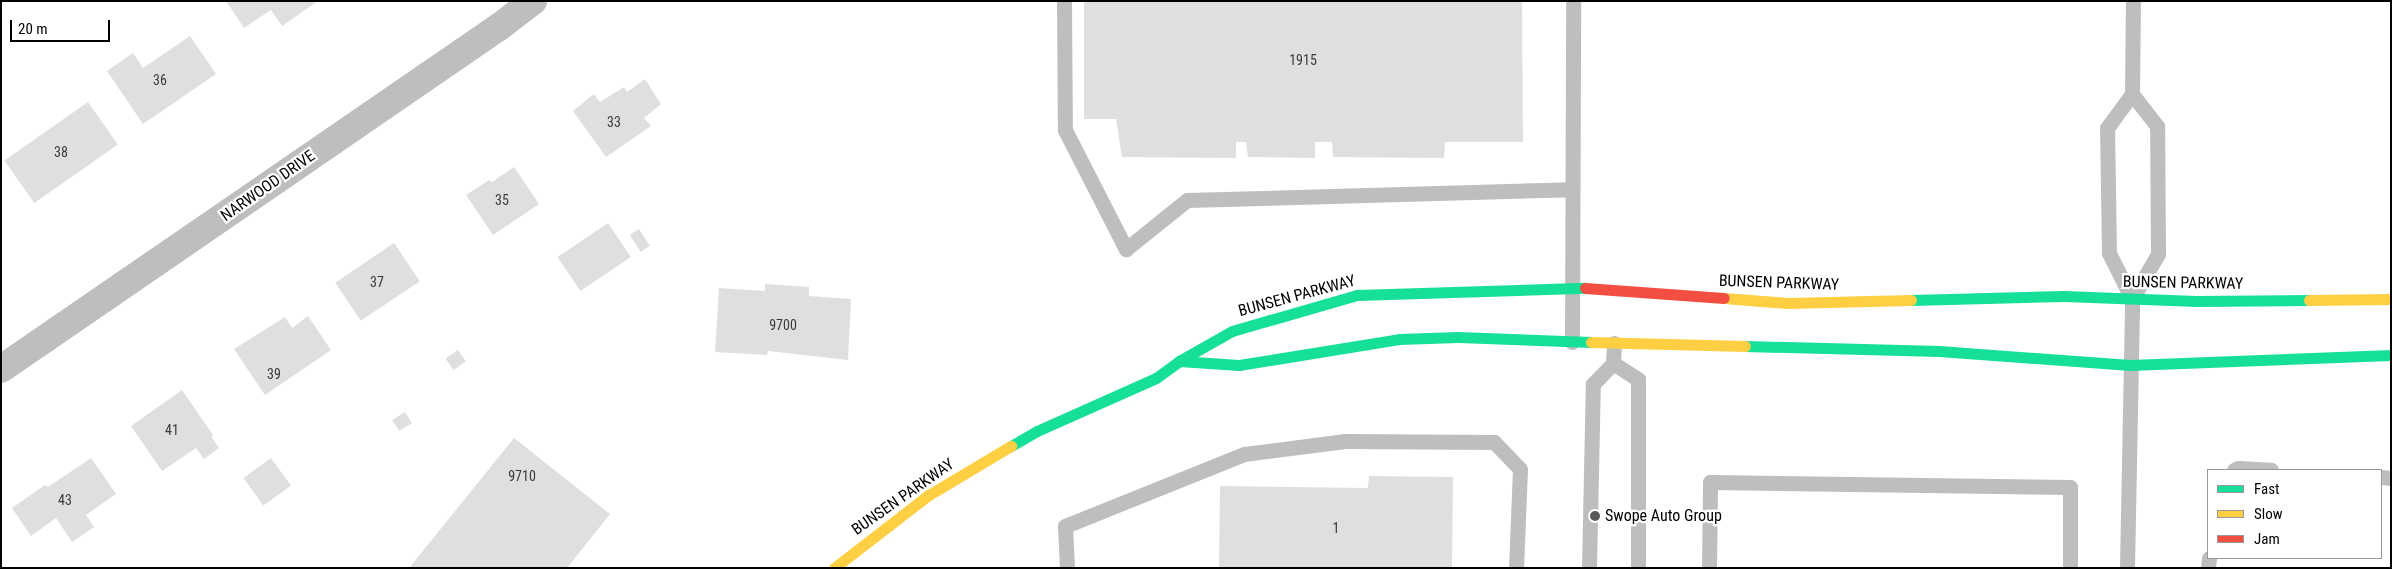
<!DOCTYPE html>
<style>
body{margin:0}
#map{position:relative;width:2392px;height:569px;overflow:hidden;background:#fff;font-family:"Roboto Condensed",sans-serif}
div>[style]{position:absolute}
.building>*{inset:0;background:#dfdfdf;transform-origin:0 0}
.lane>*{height:15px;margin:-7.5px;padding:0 7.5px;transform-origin:7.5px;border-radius:7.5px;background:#bebebe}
.street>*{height:28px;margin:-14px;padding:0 14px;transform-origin:14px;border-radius:14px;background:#bebebe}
.fast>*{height:11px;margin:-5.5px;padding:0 5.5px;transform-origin:5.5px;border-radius:5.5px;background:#16e098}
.slow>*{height:11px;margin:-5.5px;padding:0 5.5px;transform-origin:5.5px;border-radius:5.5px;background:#ffcf43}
.jam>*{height:11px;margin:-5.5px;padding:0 5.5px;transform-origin:5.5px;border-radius:5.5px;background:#f24e42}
.dots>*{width:14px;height:14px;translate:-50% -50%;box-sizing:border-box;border:2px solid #fff;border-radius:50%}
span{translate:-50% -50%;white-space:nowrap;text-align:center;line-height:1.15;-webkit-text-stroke:4.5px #fff;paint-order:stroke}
.number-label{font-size:14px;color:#383838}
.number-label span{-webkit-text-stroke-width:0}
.street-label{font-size:16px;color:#000}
.poi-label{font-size:16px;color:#000}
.left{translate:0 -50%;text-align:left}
.frame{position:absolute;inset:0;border:2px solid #000;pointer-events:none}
.legend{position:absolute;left:2207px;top:469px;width:175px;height:90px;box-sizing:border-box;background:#fff;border:1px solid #999;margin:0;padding:6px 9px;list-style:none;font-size:15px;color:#000}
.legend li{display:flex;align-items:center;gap:10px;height:25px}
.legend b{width:25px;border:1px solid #999}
.scale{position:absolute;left:10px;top:20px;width:100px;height:22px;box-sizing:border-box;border:2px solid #000;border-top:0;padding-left:6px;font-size:15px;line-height:18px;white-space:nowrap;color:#000;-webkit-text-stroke:4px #fff;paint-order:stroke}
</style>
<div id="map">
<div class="building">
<div style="clip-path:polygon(226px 1px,318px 1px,282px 26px,271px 10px,244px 28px)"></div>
<div style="clip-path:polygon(1084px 1px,1522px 1px,1523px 142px,1445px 142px,1444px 158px,1333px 157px,1332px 142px,1315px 142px,1315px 158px,1248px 157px,1246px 142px,1236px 142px,1236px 158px,1122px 157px,1116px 119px,1084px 119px)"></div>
<div style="clip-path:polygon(190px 36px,216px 74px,143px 124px,107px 71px,133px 53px,143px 68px)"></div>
<div style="clip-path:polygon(645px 79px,661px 104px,644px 118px,651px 126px,606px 157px,573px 111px,594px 94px,600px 102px,624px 87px,627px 92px)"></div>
<div style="left:88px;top:102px;width:52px;height:102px;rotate:55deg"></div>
<div style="clip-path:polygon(514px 167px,539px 204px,493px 235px,466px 195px,489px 180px,492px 182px)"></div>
<div style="left:608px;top:223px;width:41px;height:61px;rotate:56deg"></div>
<div style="left:639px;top:229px;width:20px;height:11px;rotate:57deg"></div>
<div style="left:394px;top:243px;width:46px;height:71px;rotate:56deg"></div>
<div style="clip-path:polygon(765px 284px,809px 287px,809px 296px,851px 299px,848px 360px,768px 351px,767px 355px,715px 352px,719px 288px,765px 291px)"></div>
<div style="clip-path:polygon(308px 316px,331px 350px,265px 395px,234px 349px,285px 317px,292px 328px)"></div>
<div style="left:458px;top:350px;width:14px;height:15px;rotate:56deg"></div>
<div style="clip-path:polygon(182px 390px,213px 435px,211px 436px,219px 448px,204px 459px,196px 448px,162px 471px,131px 426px)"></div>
<div style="left:405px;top:412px;width:13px;height:15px;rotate:58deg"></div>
<div style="clip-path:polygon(514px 438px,610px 514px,567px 568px,409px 568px)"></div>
<div style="clip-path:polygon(91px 458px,116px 494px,86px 515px,94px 527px,72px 542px,56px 518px,31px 536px,12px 508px,45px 485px,48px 487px)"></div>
<div style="left:271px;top:458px;width:34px;height:34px;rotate:54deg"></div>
<div style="clip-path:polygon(1369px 476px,1453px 477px,1452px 568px,1219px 568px,1220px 486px,1368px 488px)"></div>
</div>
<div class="lane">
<div style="left:1064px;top:1px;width:129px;rotate:89.6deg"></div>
<div style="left:1065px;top:130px;width:134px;rotate:62.9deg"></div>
<div style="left:1126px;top:249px;width:78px;rotate:-38.8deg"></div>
<div style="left:1187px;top:200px;width:385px;rotate:-1.6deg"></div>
<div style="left:2132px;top:299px;width:51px;rotate:-116.6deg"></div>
<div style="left:2109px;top:253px;width:125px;rotate:-90.9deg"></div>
<div style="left:2107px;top:128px;width:42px;rotate:-53.7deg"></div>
<div style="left:2132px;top:94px;width:93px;rotate:-89.4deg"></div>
<div style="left:1572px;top:342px;width:341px;rotate:-89.8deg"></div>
<div style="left:1613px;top:363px;width:30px;rotate:33deg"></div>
<div style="left:1638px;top:379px;width:189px;rotate:90deg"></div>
<div style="left:2234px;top:470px;width:4px;rotate:-27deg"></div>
<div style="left:2238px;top:468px;width:33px;rotate:3deg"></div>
<div style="left:2381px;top:477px;width:10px;rotate:6deg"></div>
<div style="left:1067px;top:568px;width:42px;rotate:-92.7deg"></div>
<div style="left:1065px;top:526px;width:193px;rotate:-21.9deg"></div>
<div style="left:1244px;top:454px;width:102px;rotate:-7.3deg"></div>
<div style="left:1345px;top:441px;width:149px;rotate:0.4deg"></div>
<div style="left:1494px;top:442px;width:37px;rotate:46deg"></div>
<div style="left:1520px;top:469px;width:99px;rotate:92.3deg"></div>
<div style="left:1589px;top:568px;width:184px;rotate:-88.8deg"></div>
<div style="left:1593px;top:384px;width:29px;rotate:-46deg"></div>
<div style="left:1613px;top:363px;width:20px;rotate:-87deg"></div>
<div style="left:1709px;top:568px;width:86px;rotate:-89.3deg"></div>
<div style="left:1710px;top:482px;width:360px;rotate:0.8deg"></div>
<div style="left:2070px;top:487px;width:81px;rotate:90deg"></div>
<div style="left:2127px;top:568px;width:269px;rotate:-88.9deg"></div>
<div style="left:2132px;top:299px;width:52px;rotate:-60deg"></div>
<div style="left:2158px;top:254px;width:128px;rotate:-90.4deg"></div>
<div style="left:2157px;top:126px;width:41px;rotate:-128deg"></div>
<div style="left:2208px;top:568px;width:10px;rotate:-84deg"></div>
</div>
<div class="street">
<div style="left:1px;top:369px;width:604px;rotate:-34.48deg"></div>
<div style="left:499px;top:27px;width:43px;rotate:-37.4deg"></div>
</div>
<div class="fast">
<div style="left:1911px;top:300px;width:153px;rotate:-1.5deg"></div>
<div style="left:2064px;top:296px;width:132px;rotate:2.2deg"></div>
<div style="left:2196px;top:301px;width:113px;rotate:-0.5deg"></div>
<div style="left:1745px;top:346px;width:194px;rotate:1.5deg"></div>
<div style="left:1939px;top:351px;width:192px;rotate:4.2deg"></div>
<div style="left:2130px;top:365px;width:261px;rotate:-2.2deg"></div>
<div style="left:1179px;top:361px;width:60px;rotate:3.8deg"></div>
<div style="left:1239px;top:365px;width:162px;rotate:-9.2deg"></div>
<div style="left:1399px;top:339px;width:59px;rotate:-1.9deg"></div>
<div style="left:1458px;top:337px;width:133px;rotate:2.2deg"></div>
<div style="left:1011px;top:446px;width:30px;rotate:-30deg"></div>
<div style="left:1037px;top:431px;width:130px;rotate:-24deg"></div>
<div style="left:1156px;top:378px;width:29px;rotate:-36deg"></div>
<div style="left:1179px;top:361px;width:61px;rotate:-29.5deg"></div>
<div style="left:1232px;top:331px;width:130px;rotate:-16.1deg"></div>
<div style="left:1357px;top:295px;width:228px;rotate:-1.8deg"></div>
</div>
<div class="slow">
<div style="left:1724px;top:298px;width:64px;rotate:4.5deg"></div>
<div style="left:1788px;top:303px;width:123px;rotate:-1.4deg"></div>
<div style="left:2309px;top:300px;width:82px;rotate:-0.7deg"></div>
<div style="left:1591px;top:342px;width:154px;rotate:1.5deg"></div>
<div style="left:834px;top:568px;width:118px;rotate:-37.7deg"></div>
<div style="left:927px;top:496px;width:98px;rotate:-30.8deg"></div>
</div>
<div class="jam">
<div style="left:1585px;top:288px;width:139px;rotate:4.1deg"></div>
</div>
<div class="dots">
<div style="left:1595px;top:516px;background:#595959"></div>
</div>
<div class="number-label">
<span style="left:1303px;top:60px">1915</span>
<span style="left:160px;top:80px">36</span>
<span style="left:614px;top:122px">33</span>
<span style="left:61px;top:152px">38</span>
<span style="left:502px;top:200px">35</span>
<span style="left:377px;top:282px">37</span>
<span style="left:783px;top:325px">9700</span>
<span style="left:274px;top:374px">39</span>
<span style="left:172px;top:430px">41</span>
<span style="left:522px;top:476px">9710</span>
<span style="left:65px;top:500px">43</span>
<span style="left:1336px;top:528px">1</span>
</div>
<div class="street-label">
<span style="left:268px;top:186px;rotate:-35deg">NARWOOD DRIVE</span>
<span style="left:1779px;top:283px;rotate:2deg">BUNSEN PARKWAY</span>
<span style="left:2183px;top:283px;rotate:1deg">BUNSEN PARKWAY</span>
<span style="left:1297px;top:296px;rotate:-15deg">BUNSEN PARKWAY</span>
<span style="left:903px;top:497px;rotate:-35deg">BUNSEN PARKWAY</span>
</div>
<div class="poi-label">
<span class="left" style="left:1605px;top:516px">Swope Auto Group</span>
</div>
<div class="frame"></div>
<ul class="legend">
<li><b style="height:6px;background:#16e098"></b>Fast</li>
<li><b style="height:6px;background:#ffcf43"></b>Slow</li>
<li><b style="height:6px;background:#f24e42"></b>Jam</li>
</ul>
<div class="scale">20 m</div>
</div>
